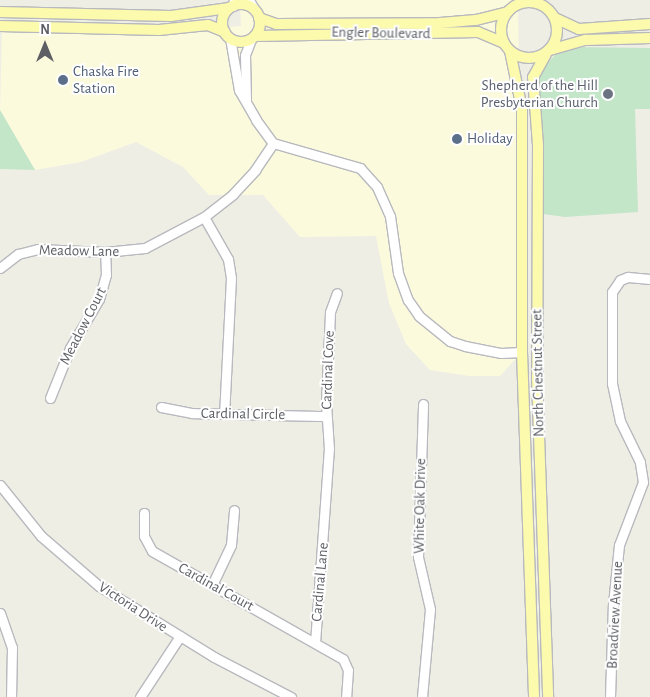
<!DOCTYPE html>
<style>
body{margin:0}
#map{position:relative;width:650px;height:697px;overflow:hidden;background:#efeee5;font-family:"Alegreya Sans",sans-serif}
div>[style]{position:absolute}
.commercial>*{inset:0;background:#fcfadd}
.green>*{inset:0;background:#c3e5c8}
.roads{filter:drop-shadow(1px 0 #b8b9be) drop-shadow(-1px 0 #b8b9be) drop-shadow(0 1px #b8b9be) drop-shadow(0 -1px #b8b9be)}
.minor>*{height:9px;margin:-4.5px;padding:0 4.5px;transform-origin:4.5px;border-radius:4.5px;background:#fff}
.major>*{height:10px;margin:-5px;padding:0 5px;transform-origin:5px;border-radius:5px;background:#fcfaad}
.major>.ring{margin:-5px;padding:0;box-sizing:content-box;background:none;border:10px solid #fcfaad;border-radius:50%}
.dots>*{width:14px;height:14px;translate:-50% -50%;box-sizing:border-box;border:2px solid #fff;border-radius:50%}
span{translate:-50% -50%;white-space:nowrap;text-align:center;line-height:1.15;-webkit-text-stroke:4px #fff;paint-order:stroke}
.street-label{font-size:15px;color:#5d5f65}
.service-label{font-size:15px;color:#4e5e75}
.left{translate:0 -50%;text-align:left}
.worship-label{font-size:15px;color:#5b616d}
.right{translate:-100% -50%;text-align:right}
.north{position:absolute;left:20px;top:20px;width:50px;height:50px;-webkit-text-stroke:4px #fff;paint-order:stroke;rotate:0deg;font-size:14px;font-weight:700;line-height:20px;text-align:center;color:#5d5f65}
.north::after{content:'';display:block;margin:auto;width:18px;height:22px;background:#5d5f65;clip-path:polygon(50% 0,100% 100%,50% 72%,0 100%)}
</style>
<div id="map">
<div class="commercial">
<div style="clip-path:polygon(240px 0,518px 0,522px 352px,500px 376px,469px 376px,430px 370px,406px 344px,389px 303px,376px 236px,300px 237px,263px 195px,209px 195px,183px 167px,136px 142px,81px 162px,35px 170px,0 110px,2px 30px,138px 35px,241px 26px)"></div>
</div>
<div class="green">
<div style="clip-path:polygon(572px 47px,650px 48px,650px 109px,635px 109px,638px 212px,565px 217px,543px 214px,537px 88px,541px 70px,557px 53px)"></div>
<div style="clip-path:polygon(0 110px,35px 170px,0 169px)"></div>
</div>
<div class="roads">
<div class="minor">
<div style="left:249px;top:0;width:10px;rotate:61deg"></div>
<div style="left:233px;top:6px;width:6px;rotate:-81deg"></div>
<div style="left:230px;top:38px;width:53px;rotate:80.2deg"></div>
<div style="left:239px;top:90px;width:34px;rotate:60deg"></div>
<div style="left:256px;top:120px;width:29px;rotate:54deg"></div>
<div style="left:273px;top:143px;width:91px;rotate:16deg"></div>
<div style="left:360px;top:168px;width:25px;rotate:48deg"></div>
<div style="left:377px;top:187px;width:32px;rotate:66deg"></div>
<div style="left:390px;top:216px;width:58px;rotate:82deg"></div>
<div style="left:398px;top:273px;width:29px;rotate:70deg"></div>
<div style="left:408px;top:300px;width:19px;rotate:55deg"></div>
<div style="left:419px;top:316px;width:40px;rotate:39deg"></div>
<div style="left:450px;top:341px;width:16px;rotate:18deg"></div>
<div style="left:465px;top:346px;width:37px;rotate:11deg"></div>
<div style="left:501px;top:353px;width:21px;rotate:-3deg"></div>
<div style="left:246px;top:99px;width:44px;rotate:-91.3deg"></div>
<div style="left:245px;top:55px;width:17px;rotate:-69deg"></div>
<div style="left:204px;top:217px;width:48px;rotate:60.3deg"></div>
<div style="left:228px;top:259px;width:19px;rotate:81deg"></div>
<div style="left:231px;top:278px;width:136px;rotate:92.9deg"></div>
<div style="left:0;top:268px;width:23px;rotate:-38deg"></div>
<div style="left:18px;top:254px;width:21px;rotate:-14deg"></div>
<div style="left:38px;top:249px;width:67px;rotate:2.6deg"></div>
<div style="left:105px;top:252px;width:40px;rotate:-5.7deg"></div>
<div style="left:145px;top:248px;width:67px;rotate:-27.7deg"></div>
<div style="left:204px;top:217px;width:37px;rotate:-38deg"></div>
<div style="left:233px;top:194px;width:33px;rotate:-47deg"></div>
<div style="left:255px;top:170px;width:32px;rotate:-56deg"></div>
<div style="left:50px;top:398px;width:54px;rotate:-68.2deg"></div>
<div style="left:70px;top:348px;width:57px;rotate:-59.4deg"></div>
<div style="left:99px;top:299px;width:25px;rotate:-74deg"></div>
<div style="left:106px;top:275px;width:23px;rotate:-92deg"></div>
<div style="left:161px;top:407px;width:32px;rotate:11deg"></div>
<div style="left:192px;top:413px;width:134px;rotate:1.3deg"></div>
<div style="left:0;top:485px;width:65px;rotate:51.2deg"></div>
<div style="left:41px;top:536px;width:77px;rotate:40.8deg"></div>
<div style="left:99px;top:586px;width:135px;rotate:31.7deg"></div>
<div style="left:214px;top:657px;width:87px;rotate:27.5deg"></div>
<div style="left:144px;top:513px;width:23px;rotate:90deg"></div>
<div style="left:144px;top:536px;width:17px;rotate:62deg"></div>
<div style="left:152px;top:551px;width:219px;rotate:29.5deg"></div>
<div style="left:343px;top:659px;width:12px;rotate:66deg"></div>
<div style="left:348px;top:670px;width:27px;rotate:94deg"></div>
<div style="left:212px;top:585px;width:44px;rotate:-64.6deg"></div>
<div style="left:231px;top:545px;width:35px;rotate:-85deg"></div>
<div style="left:0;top:613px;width:36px;rotate:71deg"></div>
<div style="left:12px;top:647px;width:50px;rotate:91.1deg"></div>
<div style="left:315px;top:643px;width:195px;rotate:-85.9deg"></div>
<div style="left:329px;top:449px;width:45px;rotate:-93.8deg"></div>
<div style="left:326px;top:404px;width:92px;rotate:-87.5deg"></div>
<div style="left:330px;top:312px;width:20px;rotate:-70deg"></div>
<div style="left:140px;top:697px;width:73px;rotate:-56.7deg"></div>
<div style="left:422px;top:697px;width:88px;rotate:-84.8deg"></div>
<div style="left:430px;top:609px;width:53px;rotate:-103deg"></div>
<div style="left:418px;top:557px;width:153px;rotate:-88.1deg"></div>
<div style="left:610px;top:697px;width:93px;rotate:-88.2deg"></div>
<div style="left:613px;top:604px;width:59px;rotate:-84.2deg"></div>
<div style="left:619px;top:545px;width:67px;rotate:-69.1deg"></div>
<div style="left:643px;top:482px;width:20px;rotate:-99deg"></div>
<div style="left:640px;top:462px;width:46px;rotate:-116deg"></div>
<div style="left:620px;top:421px;width:38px;rotate:-102deg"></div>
<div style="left:612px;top:384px;width:92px;rotate:-90deg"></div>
<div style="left:612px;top:292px;width:14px;rotate:-56deg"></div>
<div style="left:620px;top:280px;width:9px;rotate:-21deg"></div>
<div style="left:628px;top:277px;width:22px;rotate:5deg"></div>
</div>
<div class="major">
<div class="ring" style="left:501px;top:2px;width:46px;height:46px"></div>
<div class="ring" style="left:222px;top:4px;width:28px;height:28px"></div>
<div style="left:0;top:12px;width:171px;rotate:1.3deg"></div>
<div style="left:171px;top:16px;width:59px;rotate:-7.9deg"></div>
<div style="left:259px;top:18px;width:18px;rotate:19deg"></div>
<div style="left:276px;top:24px;width:164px;rotate:-0.3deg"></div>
<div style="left:440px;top:23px;width:36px;rotate:-5deg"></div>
<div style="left:476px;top:20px;width:32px;rotate:-14deg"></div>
<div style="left:555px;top:18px;width:26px;rotate:25deg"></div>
<div style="left:579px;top:29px;width:71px;rotate:-4deg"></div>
<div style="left:0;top:26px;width:159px;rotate:1.4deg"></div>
<div style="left:159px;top:30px;width:49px;rotate:-5.8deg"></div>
<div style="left:208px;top:25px;width:18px;rotate:22deg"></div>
<div style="left:255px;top:36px;width:223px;rotate:-1deg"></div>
<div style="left:478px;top:32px;width:28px;rotate:23deg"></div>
<div style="left:550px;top:50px;width:37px;rotate:-16deg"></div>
<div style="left:586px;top:40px;width:64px;rotate:-1.8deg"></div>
<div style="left:510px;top:51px;width:59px;rotate:78.3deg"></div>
<div style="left:522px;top:109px;width:243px;rotate:90deg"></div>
<div style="left:522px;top:352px;width:345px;rotate:88deg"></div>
<div style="left:546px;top:54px;width:26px;rotate:119deg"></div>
<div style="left:533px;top:77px;width:68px;rotate:85.8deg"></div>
<div style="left:538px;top:145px;width:232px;rotate:90.2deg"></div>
<div style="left:537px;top:377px;width:320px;rotate:88deg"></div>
</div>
</div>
<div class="dots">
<div style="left:63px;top:80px;background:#5c6f8a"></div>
<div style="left:608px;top:94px;background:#6b7280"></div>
<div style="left:457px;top:139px;background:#5c6f8a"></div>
</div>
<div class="street-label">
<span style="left:381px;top:33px;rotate:1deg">Engler Boulevard</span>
<span style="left:79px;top:251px;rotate:1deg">Meadow Lane</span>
<span style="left:83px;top:326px;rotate:-63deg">Meadow Court</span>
<span style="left:328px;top:370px;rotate:-88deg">Cardinal Cove</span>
<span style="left:538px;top:373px;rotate:-91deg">North Chestnut Street</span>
<span style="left:243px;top:414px;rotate:1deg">Cardinal Circle</span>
<span style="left:420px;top:506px;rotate:-89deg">White Oak Drive</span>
<span style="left:320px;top:582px;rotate:-85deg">Cardinal Lane</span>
<span style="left:216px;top:587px;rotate:29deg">Cardinal Court</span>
<span style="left:133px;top:607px;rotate:33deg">Victoria Drive</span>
<span style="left:615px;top:615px;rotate:-87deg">Broadview Avenue</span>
</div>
<div class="service-label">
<span class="left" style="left:73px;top:80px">Chaska Fire<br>Station</span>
<span class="left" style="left:467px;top:139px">Holiday</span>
</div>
<div class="worship-label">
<span class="right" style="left:598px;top:94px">Shepherd of the Hill<br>Presbyterian Church</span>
</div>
<div class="north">N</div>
</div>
